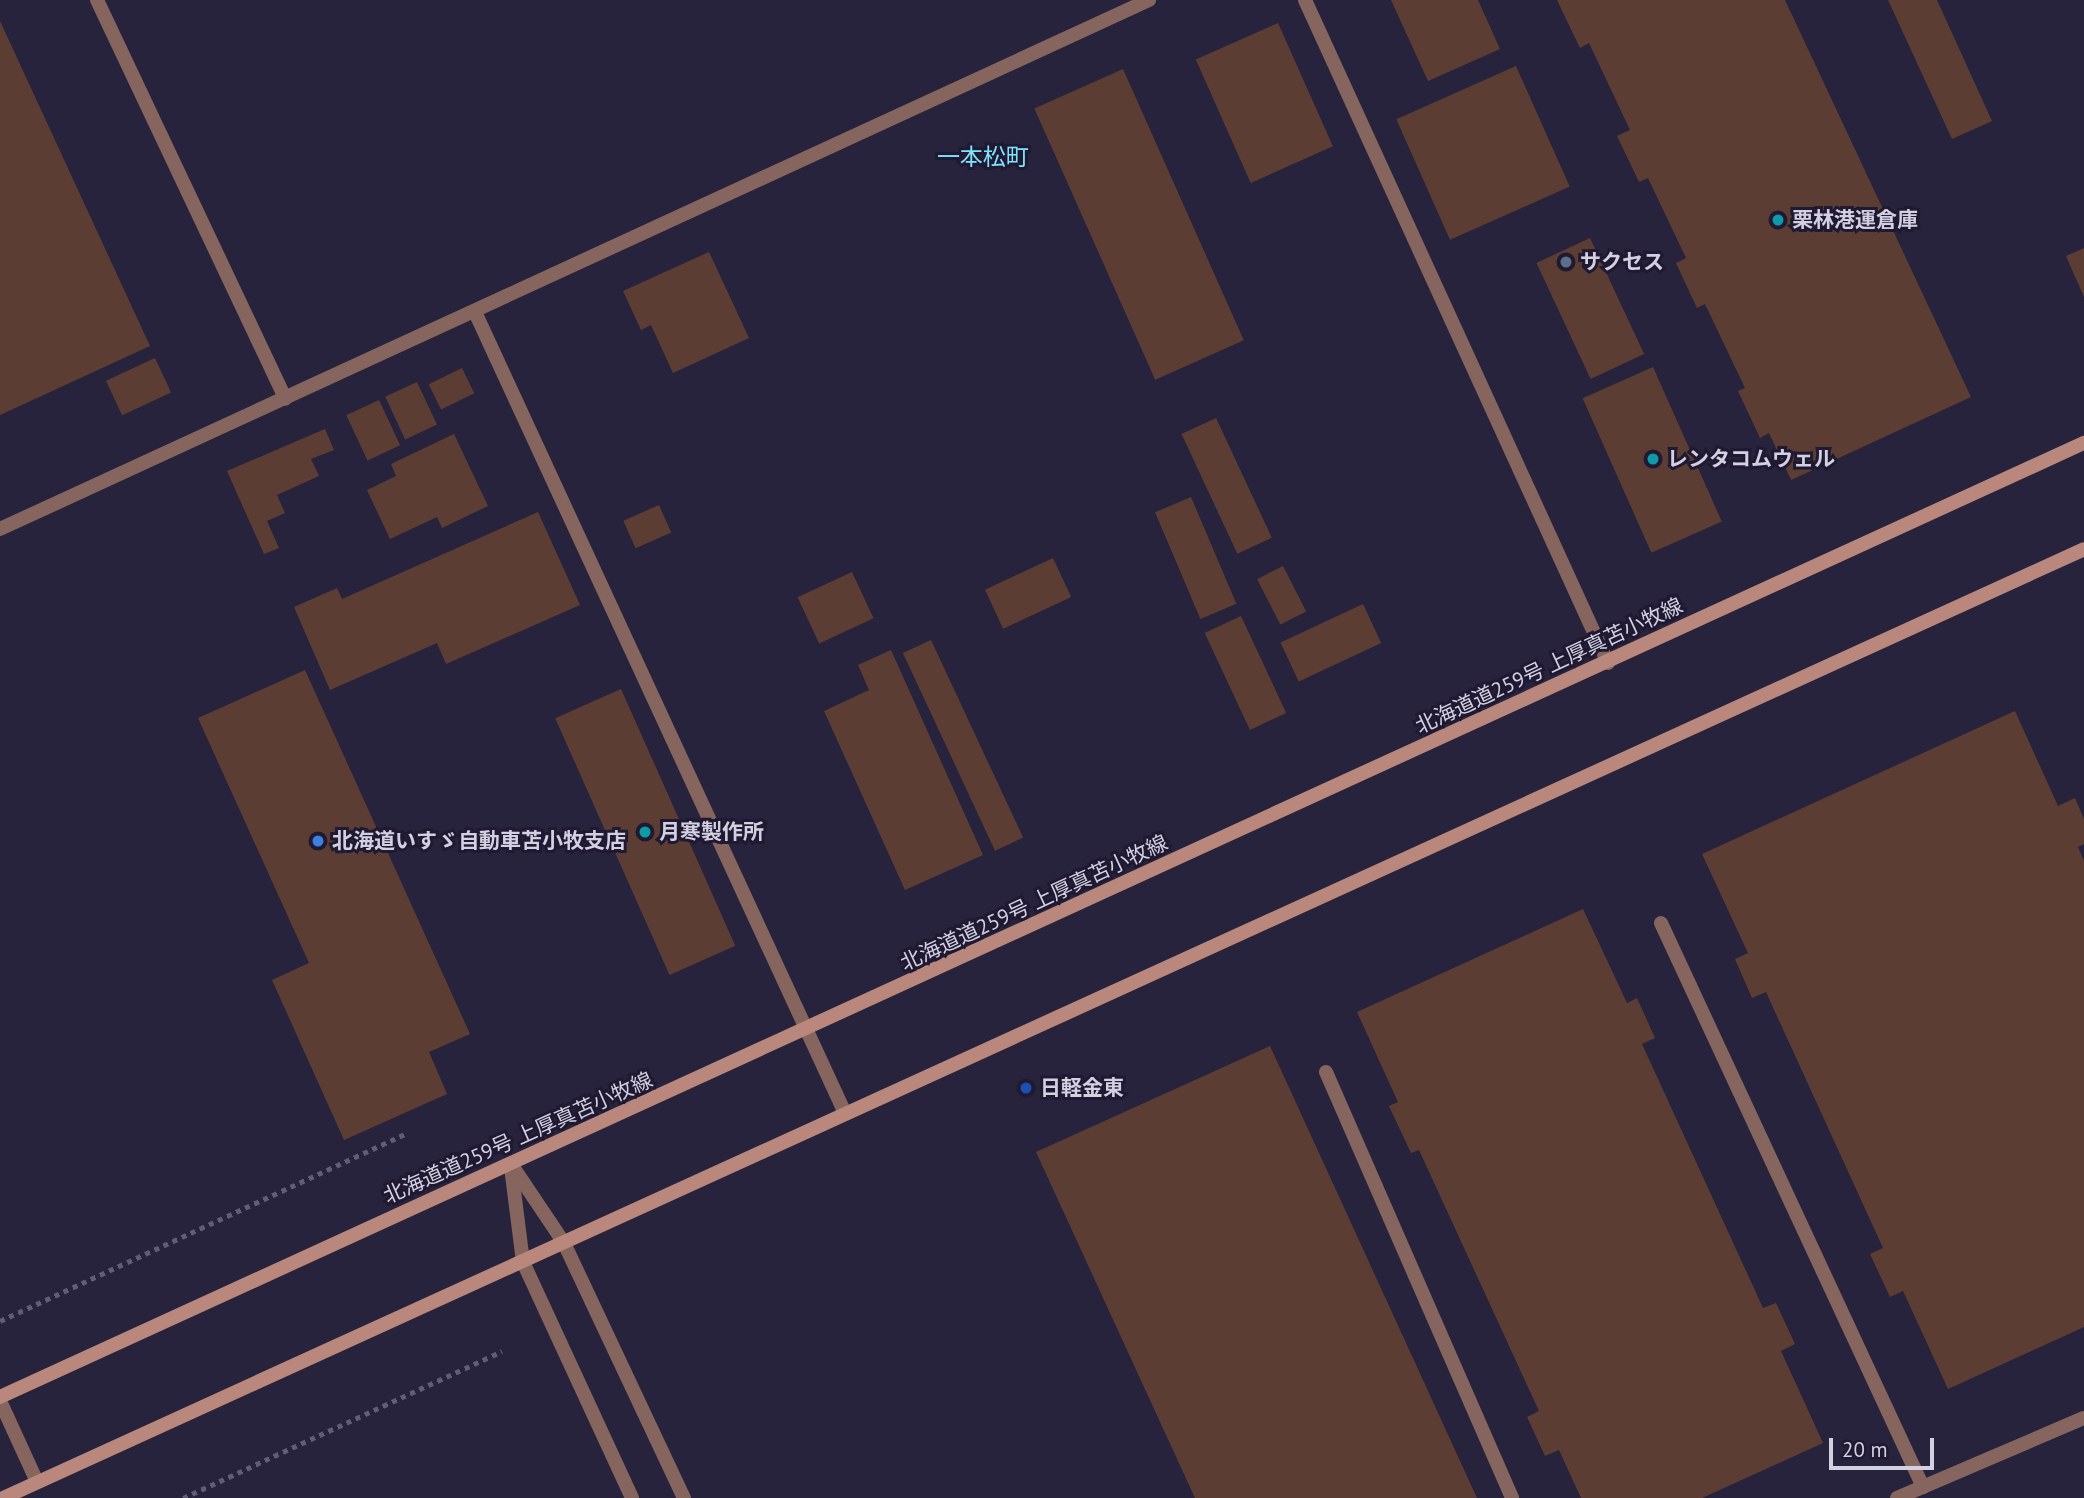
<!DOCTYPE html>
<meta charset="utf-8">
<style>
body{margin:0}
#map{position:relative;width:2084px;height:1498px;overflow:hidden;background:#28233d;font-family:"PT Sans","Noto Sans JP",sans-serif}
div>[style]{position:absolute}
.building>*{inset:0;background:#5c3d33;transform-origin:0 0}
.path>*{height:4.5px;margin-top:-2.25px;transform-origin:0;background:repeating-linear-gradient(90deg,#615d74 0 5px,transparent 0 10px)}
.service>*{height:14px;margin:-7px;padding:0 7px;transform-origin:7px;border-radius:7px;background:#85655d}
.minor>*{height:14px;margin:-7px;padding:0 7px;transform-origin:7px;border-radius:7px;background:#85655d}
.tertiary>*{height:14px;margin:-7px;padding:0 7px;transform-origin:7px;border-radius:7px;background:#85655d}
.secondary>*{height:14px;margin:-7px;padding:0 7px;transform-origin:7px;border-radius:7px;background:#b9877b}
.dots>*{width:19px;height:19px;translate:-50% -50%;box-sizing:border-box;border:4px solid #1f1932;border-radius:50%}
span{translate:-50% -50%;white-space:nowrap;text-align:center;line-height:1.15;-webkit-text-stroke:6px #1f1932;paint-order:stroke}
.poi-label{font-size:21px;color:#d2d0e1;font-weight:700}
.left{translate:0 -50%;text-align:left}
.street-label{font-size:21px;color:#d2d0e1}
.neighbourhood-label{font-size:23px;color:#80e3fe}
.scale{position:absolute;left:1829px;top:1438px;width:105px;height:32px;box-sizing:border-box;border:4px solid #d2d0e1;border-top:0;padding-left:9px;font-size:21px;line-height:24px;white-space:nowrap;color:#d2d0e1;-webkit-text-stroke:5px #1f1932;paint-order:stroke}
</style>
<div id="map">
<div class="building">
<div style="clip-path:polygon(1391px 0,1478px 0,1500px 49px,1428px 81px)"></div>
<div style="clip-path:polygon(1557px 0,1785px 0,1971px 397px,1791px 480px,1769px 433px,1760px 438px,1738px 391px,1745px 388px,1705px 304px,1697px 308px,1676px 263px,1686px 258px,1648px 178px,1639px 182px,1617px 136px,1630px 130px,1589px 43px,1580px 48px)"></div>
<div style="clip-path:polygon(1888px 0,1937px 0,1992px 121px,1952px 139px)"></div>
<div style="clip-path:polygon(0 21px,150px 346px,0 415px)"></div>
<div style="left:1278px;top:23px;width:135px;height:90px;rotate:66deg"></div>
<div style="left:1516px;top:66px;width:132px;height:131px;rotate:66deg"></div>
<div style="left:1123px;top:69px;width:297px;height:97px;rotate:66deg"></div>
<div style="left:1590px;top:238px;width:128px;height:59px;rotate:65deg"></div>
<div style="clip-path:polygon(2084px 248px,2084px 297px,2066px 256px)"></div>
<div style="clip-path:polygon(709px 252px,749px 338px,673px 373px,651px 325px,641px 330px,623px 291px)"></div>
<div style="left:155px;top:358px;width:38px;height:54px;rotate:65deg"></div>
<div style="left:1653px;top:367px;width:169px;height:77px;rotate:66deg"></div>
<div style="left:462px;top:368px;width:28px;height:37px;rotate:64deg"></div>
<div style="left:417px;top:382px;width:47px;height:35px;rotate:65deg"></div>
<div style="left:379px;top:400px;width:50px;height:36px;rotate:65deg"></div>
<div style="left:1216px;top:418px;width:132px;height:38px;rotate:65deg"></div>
<div style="clip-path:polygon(325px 429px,334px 450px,311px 459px,319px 476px,277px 495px,285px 513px,267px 521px,279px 548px,264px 554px,227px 471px)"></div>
<div style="clip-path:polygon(454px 434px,488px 506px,442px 528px,437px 517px,390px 539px,367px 490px,396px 476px,391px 464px)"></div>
<div style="left:1191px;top:497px;width:116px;height:39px;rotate:67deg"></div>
<div style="left:659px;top:505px;width:30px;height:39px;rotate:66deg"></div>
<div style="clip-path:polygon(538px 512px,580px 605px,446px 664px,437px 643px,330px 690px,294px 607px,337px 588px,342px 599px)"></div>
<div style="left:1053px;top:558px;width:43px;height:75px;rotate:65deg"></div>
<div style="left:1283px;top:566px;width:51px;height:29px;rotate:63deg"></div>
<div style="left:852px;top:572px;width:51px;height:60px;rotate:65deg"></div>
<div style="left:1363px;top:604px;width:43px;height:91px;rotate:65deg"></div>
<div style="left:1241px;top:616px;width:107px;height:40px;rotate:65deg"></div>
<div style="left:931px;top:640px;width:218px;height:31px;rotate:65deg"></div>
<div style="clip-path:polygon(891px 650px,983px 855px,905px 890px,824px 711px,869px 690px,858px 665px)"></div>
<div style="clip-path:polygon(305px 670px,470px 1034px,429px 1052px,447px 1094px,344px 1140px,272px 980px,309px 963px,198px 718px)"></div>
<div style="left:621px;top:689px;width:281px;height:72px;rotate:66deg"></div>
<div style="clip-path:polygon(2015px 711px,2058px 806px,2075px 798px,2084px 819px,2084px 844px,2078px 847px,2084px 861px,2084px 1327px,1948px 1389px,1903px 1291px,1890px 1297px,1870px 1254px,1883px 1248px,1766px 992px,1752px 998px,1735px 959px,1748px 953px,1702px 854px)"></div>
<div style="clip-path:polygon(1583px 909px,1627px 1003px,1637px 998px,1655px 1038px,1642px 1044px,1763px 1308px,1776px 1303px,1795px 1344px,1781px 1351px,1823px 1443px,1702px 1498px,1581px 1498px,1559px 1450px,1545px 1456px,1527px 1417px,1539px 1411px,1419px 1150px,1411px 1153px,1389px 1106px,1398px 1102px,1357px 1012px)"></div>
<div style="clip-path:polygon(1270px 1046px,1477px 1498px,1195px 1498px,1036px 1152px)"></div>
</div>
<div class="path">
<div style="left:0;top:1321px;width:446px;rotate:-24.8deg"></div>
<div style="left:183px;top:1498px;width:351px;rotate:-24.7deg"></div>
</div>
<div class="service">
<div style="left:97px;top:0;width:441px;rotate:64.7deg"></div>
<div style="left:1661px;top:923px;width:622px;rotate:65.08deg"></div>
<div style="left:1326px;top:1072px;width:465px;rotate:66.4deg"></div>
<div style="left:1897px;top:1498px;width:203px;rotate:-23.2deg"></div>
</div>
<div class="minor">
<div style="left:475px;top:312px;width:882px;rotate:65.21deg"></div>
<div style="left:511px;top:1164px;width:95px;rotate:56.1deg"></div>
<div style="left:564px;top:1243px;width:282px;rotate:64.8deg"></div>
<div style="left:511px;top:1167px;width:96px;rotate:82.8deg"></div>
<div style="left:523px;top:1262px;width:260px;rotate:65.2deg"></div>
<div style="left:0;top:1401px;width:89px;rotate:65.4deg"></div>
</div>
<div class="tertiary">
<div style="left:1305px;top:0;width:729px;rotate:65.44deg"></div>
<div style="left:0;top:529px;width:1265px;rotate:-24.72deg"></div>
</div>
<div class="secondary">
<div style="left:0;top:1397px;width:2292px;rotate:-24.6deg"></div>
<div style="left:3px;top:1498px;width:2287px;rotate:-24.51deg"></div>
</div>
<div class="dots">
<div style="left:1778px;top:220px;background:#0f9aa8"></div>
<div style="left:1566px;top:262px;background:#5c6f8a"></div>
<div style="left:1653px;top:459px;background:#0f9aa8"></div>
<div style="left:645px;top:832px;background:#0f9aa8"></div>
<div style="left:318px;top:841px;background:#3f7fe0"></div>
<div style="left:1026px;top:1088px;background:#1a4fb4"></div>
</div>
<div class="poi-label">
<span class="left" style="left:1792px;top:220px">栗林港運倉庫</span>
<span class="left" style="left:1580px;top:262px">サクセス</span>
<span class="left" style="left:1667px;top:459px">レンタコムウェル</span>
<span class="left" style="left:659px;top:832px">月寒製作所</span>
<span class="left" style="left:332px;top:841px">北海道いすゞ自動車苫小牧支店</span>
<span class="left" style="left:1040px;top:1088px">日軽金東</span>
</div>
<div class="street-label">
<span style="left:1549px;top:666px;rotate:-25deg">北海道道259号 上厚真苫小牧線</span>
<span style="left:1034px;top:903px;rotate:-25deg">北海道道259号 上厚真苫小牧線</span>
<span style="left:518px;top:1138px;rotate:-24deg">北海道道259号 上厚真苫小牧線</span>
</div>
<div class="neighbourhood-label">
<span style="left:983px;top:157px">一本松町</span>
</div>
<div class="scale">20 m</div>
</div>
